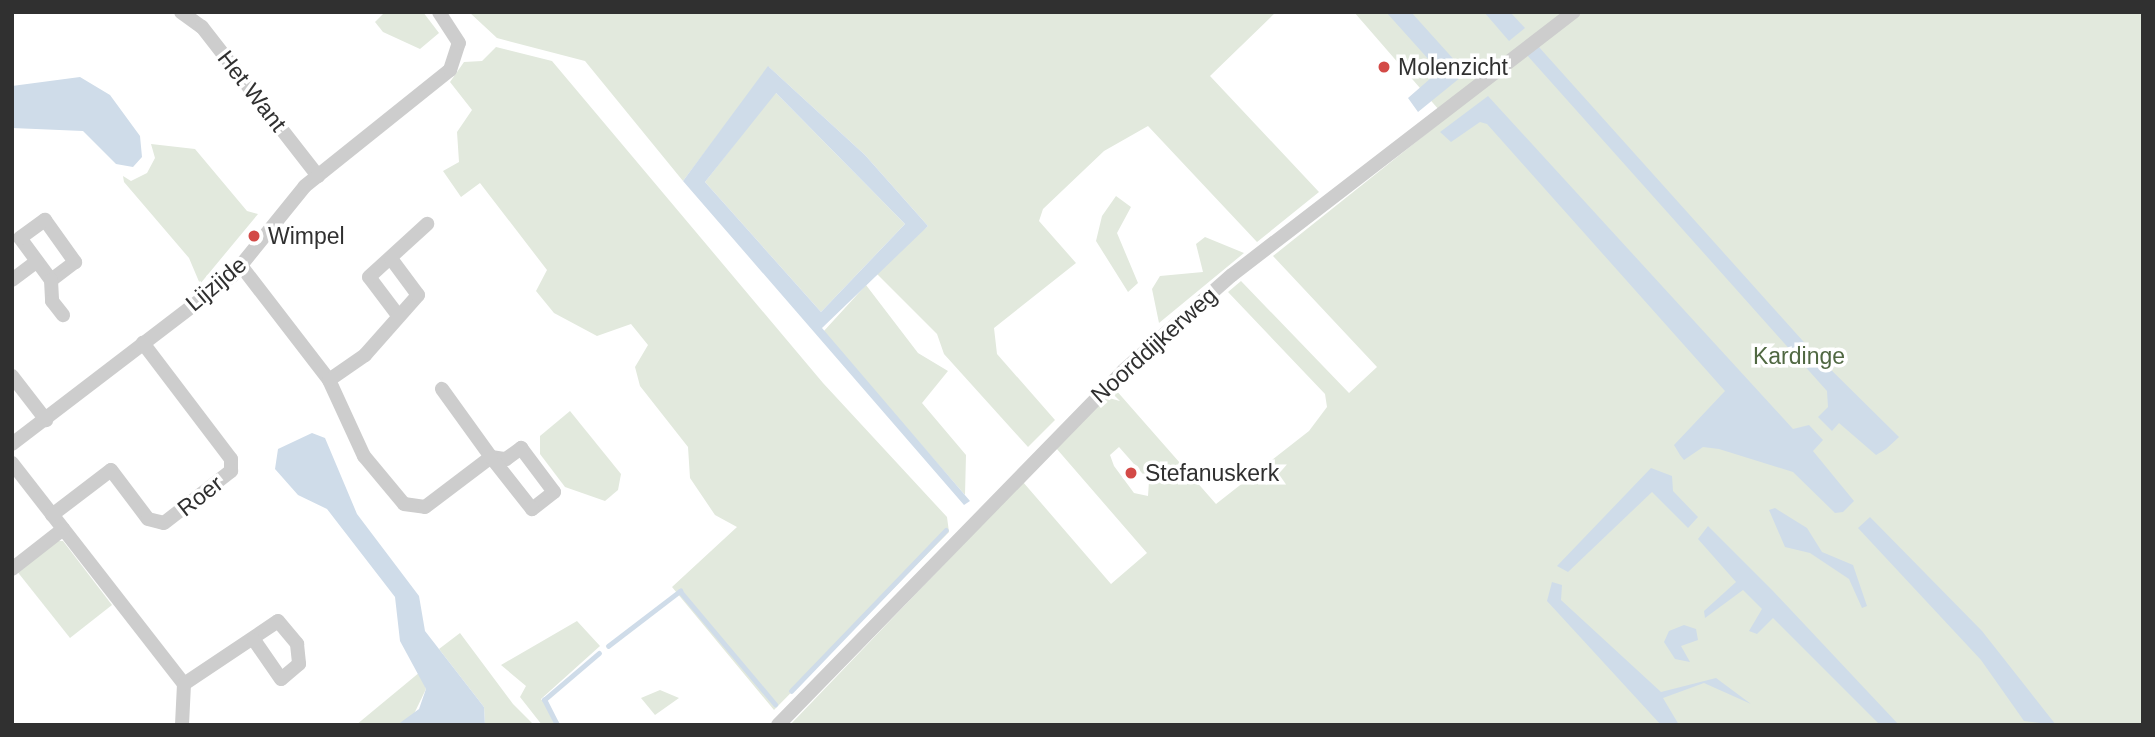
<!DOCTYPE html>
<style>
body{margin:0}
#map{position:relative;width:2155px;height:737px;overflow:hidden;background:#fff;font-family:Arial,sans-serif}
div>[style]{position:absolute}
.green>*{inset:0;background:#e2e9dd}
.water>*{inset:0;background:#cfdce9}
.stream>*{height:4.5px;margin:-2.25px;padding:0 2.25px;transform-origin:2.25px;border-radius:2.25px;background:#cfdce9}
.minor>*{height:14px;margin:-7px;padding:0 7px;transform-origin:7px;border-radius:7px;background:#cdcdcd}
.dots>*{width:19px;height:19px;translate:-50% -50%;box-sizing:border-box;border:4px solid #fff;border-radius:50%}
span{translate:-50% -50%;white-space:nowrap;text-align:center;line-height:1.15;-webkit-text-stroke:7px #fff;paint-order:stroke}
.poi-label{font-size:23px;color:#303030}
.left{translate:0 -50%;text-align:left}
.street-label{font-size:23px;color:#303030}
.park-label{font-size:23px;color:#506842}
.frame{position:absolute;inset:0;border:14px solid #303030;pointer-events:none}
</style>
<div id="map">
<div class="green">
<div style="clip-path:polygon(385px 12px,423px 12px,439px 33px,420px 49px,383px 32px,375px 22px)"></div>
<div style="clip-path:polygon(469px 12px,1276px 12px,1210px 76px,1319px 192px,1257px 242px,1148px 126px,1104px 151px,1043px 209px,1039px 221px,1076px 263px,994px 328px,997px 354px,1055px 420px,1028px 447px,944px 354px,937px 334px,874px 271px,928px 226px,865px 155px,769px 67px,683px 181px,585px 61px,497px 38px)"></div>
<div style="clip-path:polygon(evenodd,1354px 12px,2143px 12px,2143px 725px,790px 725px,1023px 482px,1111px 584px,1147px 553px,1056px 448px,1115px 389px,1216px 504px,1309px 431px,1327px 407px,1325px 394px,1228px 292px,1241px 281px,1349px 393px,1377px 367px,1273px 256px,1446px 118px,1354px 12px,1119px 447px,1149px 481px,1148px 496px,1134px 493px,1114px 466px,1110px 455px,1119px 447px)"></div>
<div style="clip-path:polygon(496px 47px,552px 61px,823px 383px,947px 517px,949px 532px,774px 710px,672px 587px,737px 527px,715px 515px,690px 478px,688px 447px,640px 386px,635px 367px,648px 345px,631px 324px,597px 336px,554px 313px,536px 291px,547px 270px,480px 183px,461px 197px,443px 171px,459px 162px,457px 132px,472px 110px,450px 82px,464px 62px,482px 61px)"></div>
<div style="clip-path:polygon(775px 92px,905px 224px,821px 312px,705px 182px)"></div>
<div style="clip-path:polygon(151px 144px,195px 149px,247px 211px,258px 214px,200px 284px,189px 258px,124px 182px,123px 176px,131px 181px,147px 173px,155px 158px)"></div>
<div style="clip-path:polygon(1116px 196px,1131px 207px,1117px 233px,1138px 283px,1128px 292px,1096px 241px,1102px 216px)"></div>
<div style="clip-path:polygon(1205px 237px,1244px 253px,1159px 323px,1152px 289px,1160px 276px,1203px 272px,1196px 244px)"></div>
<div style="clip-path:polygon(866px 285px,918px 353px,948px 371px,922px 403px,966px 455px,965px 495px,823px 332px)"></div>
<div style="clip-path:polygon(570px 411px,621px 474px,618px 490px,605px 501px,565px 487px,540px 454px,540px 436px)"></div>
<div style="clip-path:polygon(53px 541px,63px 541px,112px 605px,70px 638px,16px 570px)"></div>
<div style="clip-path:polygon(577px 621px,600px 646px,541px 699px,561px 725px,542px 725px,520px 697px,526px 686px,501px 665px)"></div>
<div style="clip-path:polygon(460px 633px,513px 704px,534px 725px,485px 725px,484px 707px,439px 649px)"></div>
<div style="clip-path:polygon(420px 672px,426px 689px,413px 716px,397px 725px,356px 725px)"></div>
<div style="clip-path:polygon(660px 690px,679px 698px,655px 715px,641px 698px)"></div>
</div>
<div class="water">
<div style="clip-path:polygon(1386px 12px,1411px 12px,1466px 73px,1418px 112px,1408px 98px,1439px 71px)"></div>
<div style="clip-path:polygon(1484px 12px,1510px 12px,1525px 28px,1509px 41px)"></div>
<div style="clip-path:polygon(1538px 46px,1811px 350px,1899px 437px,1886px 449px,1876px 455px,1839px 423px,1832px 431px,1818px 417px,1828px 407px,1827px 391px,1526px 54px)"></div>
<div style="clip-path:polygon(evenodd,768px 66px,865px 155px,928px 226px,822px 328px,970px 501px,964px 505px,683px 181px,768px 66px,776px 93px,905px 224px,821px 312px,705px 182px,776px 93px)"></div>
<div style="clip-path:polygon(80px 77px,110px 95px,140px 136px,142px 157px,133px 167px,116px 164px,83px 131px,12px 128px,12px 86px)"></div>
<div style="clip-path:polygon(1488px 96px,1793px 429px,1809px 425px,1823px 440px,1813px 451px,1854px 501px,1843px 512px,1835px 513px,1793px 472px,1719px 449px,1703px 447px,1684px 460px,1680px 455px,1674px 445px,1725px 391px,1487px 124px,1480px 122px,1451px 142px,1440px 132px)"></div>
<div style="clip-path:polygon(312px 433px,325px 438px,357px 514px,419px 596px,425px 631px,484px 707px,485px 725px,397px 725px,419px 709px,426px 689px,400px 641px,395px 597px,327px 509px,298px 495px,275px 469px,278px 449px)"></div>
<div style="clip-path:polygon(1651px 468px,1672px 476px,1673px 491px,1698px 517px,1688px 528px,1652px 492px,1568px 572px,1557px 566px)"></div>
<div style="clip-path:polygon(1775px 508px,1807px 528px,1822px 552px,1853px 565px,1867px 606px,1862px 608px,1849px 579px,1810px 553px,1785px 547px,1769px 510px)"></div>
<div style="clip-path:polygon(1870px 517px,1982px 631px,2056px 725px,2024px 721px,1981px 660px,1858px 528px)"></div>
<div style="clip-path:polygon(1708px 526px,1773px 591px,1899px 725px,1880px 725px,1773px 618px,1757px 634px,1749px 631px,1762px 609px,1743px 590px,1705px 618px,1704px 611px,1736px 582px,1698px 539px)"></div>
<div style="clip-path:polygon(1552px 582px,1562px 585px,1561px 600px,1661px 692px,1716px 678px,1751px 704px,1704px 683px,1663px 698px,1679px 725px,1661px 725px,1547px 601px)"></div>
<div style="clip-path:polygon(1684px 625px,1696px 629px,1698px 640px,1681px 646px,1690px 662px,1675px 659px,1664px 642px,1669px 631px)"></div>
</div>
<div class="stream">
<div style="left:608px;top:646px;width:91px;rotate:-37.4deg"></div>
<div style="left:680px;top:591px;width:148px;rotate:49.9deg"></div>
<div style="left:791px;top:691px;width:223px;rotate:-46.1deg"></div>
<div style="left:557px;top:725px;width:28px;rotate:-117deg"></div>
<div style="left:544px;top:700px;width:72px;rotate:-40.5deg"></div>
</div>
<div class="minor">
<div style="left:181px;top:12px;width:26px;rotate:36deg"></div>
<div style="left:202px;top:27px;width:189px;rotate:52.1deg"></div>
<div style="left:45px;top:220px;width:52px;rotate:54.5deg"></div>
<div style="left:75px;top:262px;width:30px;rotate:143deg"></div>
<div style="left:51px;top:280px;width:52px;rotate:-126.4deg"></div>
<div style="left:20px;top:238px;width:31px;rotate:-36deg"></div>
<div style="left:242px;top:267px;width:143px;rotate:52.4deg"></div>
<div style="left:329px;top:380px;width:84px;rotate:65.3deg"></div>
<div style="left:364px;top:456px;width:62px;rotate:50.2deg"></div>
<div style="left:404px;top:504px;width:21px;rotate:8deg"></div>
<div style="left:425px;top:507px;width:83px;rotate:-37.1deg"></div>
<div style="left:491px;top:457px;width:15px;rotate:8deg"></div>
<div style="left:506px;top:459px;width:19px;rotate:-36deg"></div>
<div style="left:521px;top:448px;width:55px;rotate:53.1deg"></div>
<div style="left:554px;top:492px;width:28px;rotate:142deg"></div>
<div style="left:532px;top:509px;width:66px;rotate:-128.3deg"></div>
<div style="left:491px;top:457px;width:84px;rotate:-125.8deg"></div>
<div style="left:12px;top:280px;width:31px;rotate:-37deg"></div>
<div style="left:51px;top:280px;width:21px;rotate:87deg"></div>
<div style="left:52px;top:301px;width:18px;rotate:52deg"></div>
<div style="left:397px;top:314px;width:46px;rotate:-127.1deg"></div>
<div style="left:369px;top:277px;width:79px;rotate:-42.4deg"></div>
<div style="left:12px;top:376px;width:56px;rotate:52.3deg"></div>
<div style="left:329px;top:380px;width:44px;rotate:-34.8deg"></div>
<div style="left:365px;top:355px;width:80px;rotate:-48.5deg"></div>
<div style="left:418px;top:295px;width:44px;rotate:-126.6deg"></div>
<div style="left:12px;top:444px;width:278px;rotate:-37.4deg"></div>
<div style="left:233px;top:275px;width:114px;rotate:-51deg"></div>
<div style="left:305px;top:186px;width:186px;rotate:-38.7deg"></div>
<div style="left:450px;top:70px;width:28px;rotate:-72deg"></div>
<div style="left:459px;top:43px;width:37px;rotate:-123deg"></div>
<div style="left:12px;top:463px;width:280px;rotate:52.1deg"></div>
<div style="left:184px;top:684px;width:41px;rotate:92.8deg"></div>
<div style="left:52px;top:515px;width:74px;rotate:-37.3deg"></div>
<div style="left:111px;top:470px;width:61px;rotate:52.9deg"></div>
<div style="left:148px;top:519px;width:16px;rotate:14deg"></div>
<div style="left:164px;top:523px;width:85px;rotate:-37.8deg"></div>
<div style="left:231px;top:471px;width:12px;rotate:-90deg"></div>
<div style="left:231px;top:459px;width:146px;rotate:-127.2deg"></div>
<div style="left:12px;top:569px;width:65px;rotate:-38.1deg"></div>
<div style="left:184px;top:684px;width:113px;rotate:-33.8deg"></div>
<div style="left:278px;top:621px;width:30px;rotate:50deg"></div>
<div style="left:297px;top:644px;width:20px;rotate:84deg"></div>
<div style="left:299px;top:664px;width:23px;rotate:140deg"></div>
<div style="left:281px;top:679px;width:47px;rotate:-124.7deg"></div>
<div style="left:778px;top:725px;width:494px;rotate:-45.7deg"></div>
<div style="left:1123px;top:371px;width:145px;rotate:-41.4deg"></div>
<div style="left:1232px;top:275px;width:431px;rotate:-37.6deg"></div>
</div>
<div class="dots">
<div style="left:1384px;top:67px;background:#d34a47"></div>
<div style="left:254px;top:236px;background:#d34a47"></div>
<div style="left:1131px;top:473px;background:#d34a47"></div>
</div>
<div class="poi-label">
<span class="left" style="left:1398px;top:67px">Molenzicht</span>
<span class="left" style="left:268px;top:236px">Wimpel</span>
<span class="left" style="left:1145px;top:473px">Stefanuskerk</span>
</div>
<div class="street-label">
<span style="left:252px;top:91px;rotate:52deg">Het Want</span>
<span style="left:216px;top:284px;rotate:-40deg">Lijzijde</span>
<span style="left:1154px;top:345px;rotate:-42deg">Noorddijkerweg</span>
<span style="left:200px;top:496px;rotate:-38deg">Roer</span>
</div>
<div class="park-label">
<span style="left:1799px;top:356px">Kardinge</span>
</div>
<div class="frame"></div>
</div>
